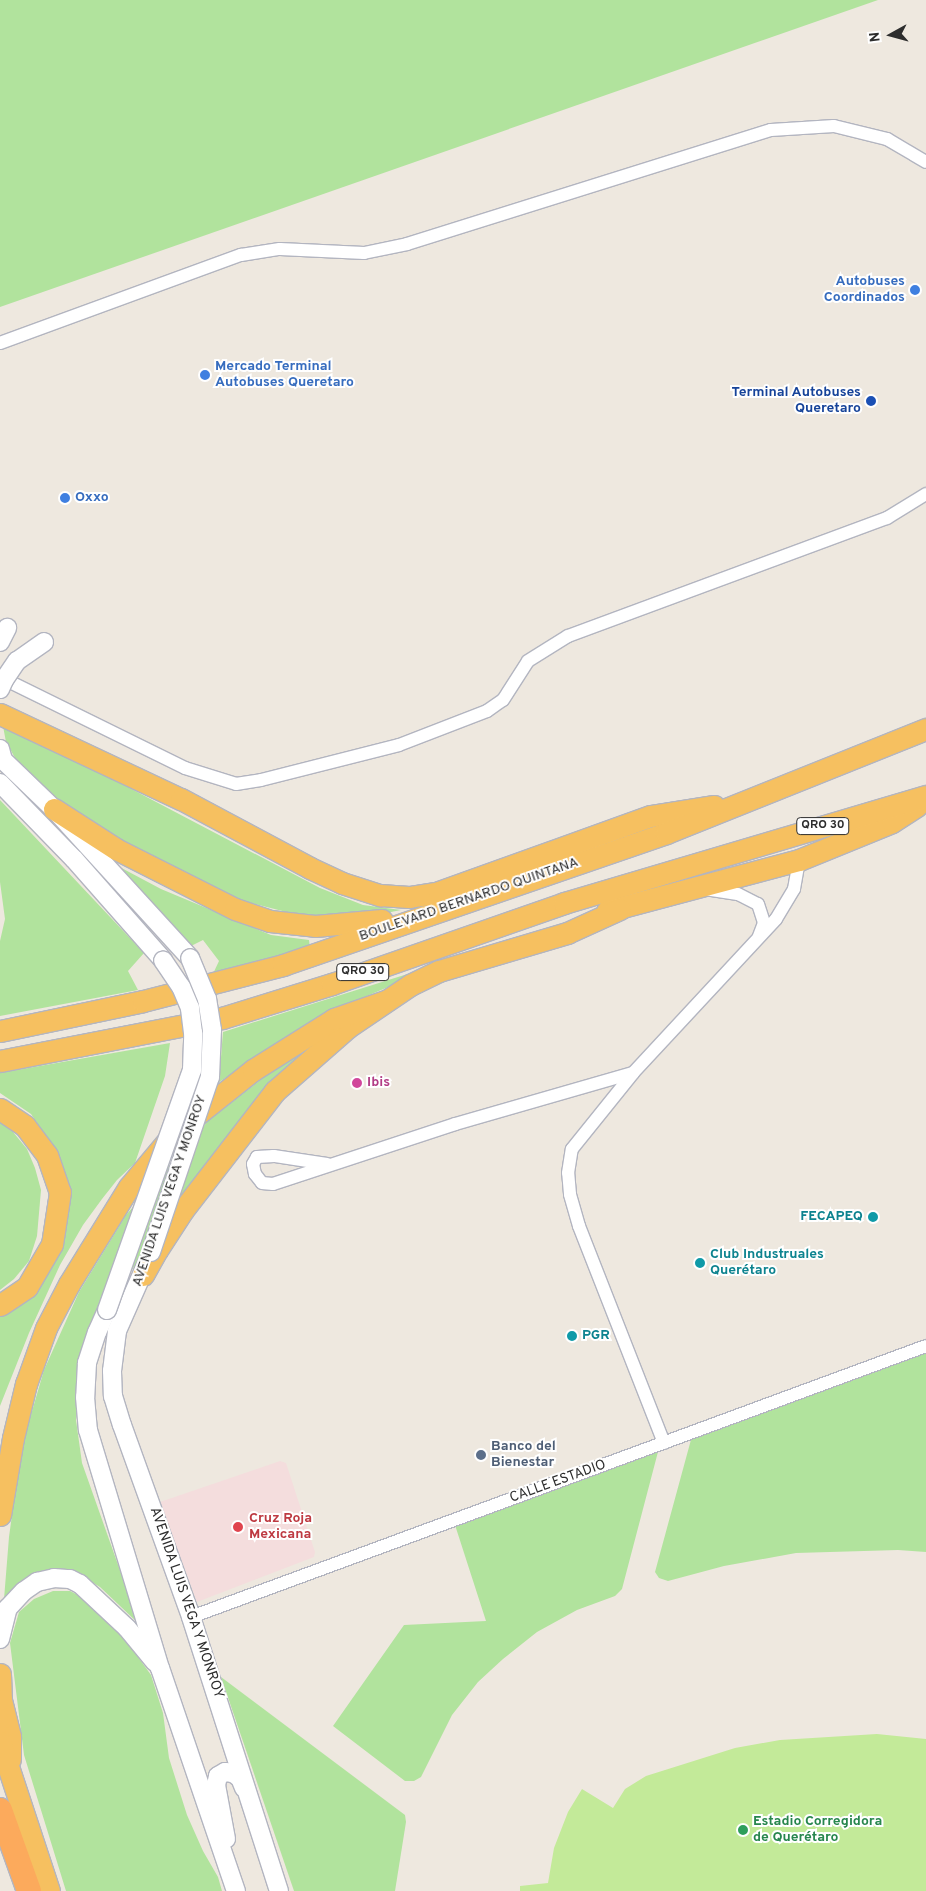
<!DOCTYPE html>
<meta charset="utf-8">
<style>
body{margin:0}
#map{position:relative;width:926px;height:1891px;overflow:hidden;background:#eee8df;font-family:Overpass,sans-serif}
div>[style]{position:absolute}
.medical>*{inset:0;background:#f4dddd}
.green>*{inset:0;background:#b1e39d}
.pitch>*{inset:0;background:#c3ea99}
.roads{filter:drop-shadow(1px 0 #b3b5c0) drop-shadow(-1px 0 #b3b5c0) drop-shadow(0 1px #b3b5c0) drop-shadow(0 -1px #b3b5c0)}
.minor>*{height:12px;margin:-6px;padding:0 6px;transform-origin:6px;border-radius:6px;background:#fff}
.secondary>*{height:18px;margin:-9px;padding:0 9px;transform-origin:9px;border-radius:9px;background:#fff}
.trunk>*{height:21px;margin:-10.5px;padding:0 10.5px;transform-origin:10.5px;border-radius:10.5px;background:#f6c060}
.motorway>*{height:24px;margin:-12px;padding:0 12px;transform-origin:12px;border-radius:12px;background:#fcaa5c}
.bridges{filter:drop-shadow(1px 0 #b3b5c0) drop-shadow(-1px 0 #b3b5c0) drop-shadow(0 1px #b3b5c0) drop-shadow(0 -1px #b3b5c0)}
.secondary-bridge>*{height:18px;margin:-9px;padding:0 9px;transform-origin:9px;border-radius:9px;background:#fff}
.dots>*{width:14px;height:14px;translate:-50% -50%;box-sizing:border-box;border:2px solid #fff;border-radius:50%}
span{translate:-50% -50%;white-space:nowrap;text-align:center;line-height:1.15;-webkit-text-stroke:4px #fff;paint-order:stroke}
.shield-label span{padding:1px 4px;background:#fff;border:1px solid;border-radius:4px;-webkit-text-stroke-width:0}
.shield-label{font-size:12px;color:#2d2d2d;font-weight:700}
.shop-label{font-size:14px;color:#366cbe;font-weight:700}
.right{translate:-100% -50%;text-align:right}
.left{translate:0 -50%;text-align:left}
.transit-label{font-size:14px;color:#164399;font-weight:700}
.street-label{font-size:14px;color:#2d2d2d}
.hotel-label{font-size:14px;color:#b23c85;font-weight:700}
.culture-label{font-size:14px;color:#0d838f;font-weight:700}
.service-label{font-size:14px;color:#4e5e75;font-weight:700}
.health-label{font-size:14px;color:#be3a42;font-weight:700}
.leisure-label{font-size:14px;color:#27864d;font-weight:700}
.north{position:absolute;left:866px;top:10px;width:50px;height:50px;-webkit-text-stroke:4px #fff;paint-order:stroke;rotate:263deg;font-size:14px;font-weight:700;line-height:20px;text-align:center;color:#2d2d2d}
.north::after{content:'';display:block;margin:auto;width:18px;height:22px;background:#2d2d2d;clip-path:polygon(50% 0,100% 100%,50% 72%,0 100%)}
</style>
<div id="map">
<div class="medical">
<div style="clip-path:polygon(280px 1461px,286px 1463px,315px 1552px,314px 1557px,197px 1602px,160px 1502px)"></div>
</div>
<div class="green">
<div style="clip-path:polygon(0 0,878px 0,0 307px)"></div>
<div style="clip-path:polygon(2px 721px,320px 888px,363px 905px,401px 910px,376px 915px,335px 920px,298px 915px,239px 900px,161px 866px,55px 800px,18px 763px,6px 742px)"></div>
<div style="clip-path:polygon(0 800px,144px 953px,128px 971px,138px 990px,0 1016px,0 941px,5px 919px,0 882px)"></div>
<div style="clip-path:polygon(114px 864px,161px 889px,271px 935px,309px 940px,310px 948px,211px 978px,219px 961px,203px 940px,191px 946px)"></div>
<div style="clip-path:polygon(452px 960px,329px 1012px,219px 1082px,223px 1032px)"></div>
<div style="clip-path:polygon(319px 1034px,320px 1042px,222px 1149px,90px 1326px,78px 1381px,76px 1420px,82px 1463px,139px 1624px,100px 1587px,80px 1575px,40px 1573px,19px 1583px,4px 1599px,9px 1537px,21px 1449px,44px 1370px,79px 1292px,126px 1215px,208px 1121px)"></div>
<div style="clip-path:polygon(170px 1043px,165px 1076px,135px 1163px,117px 1180px,102px 1199px,83px 1225px,60px 1265px,29px 1333px,0 1406px,0 1315px,40px 1283px,60px 1165px,48px 1139px,31px 1114px,0 1093px,0 1073px)"></div>
<div style="clip-path:polygon(0 1122px,13px 1132px,27px 1149px,35px 1168px,41px 1190px,37px 1236px,29px 1261px,14px 1279px,0 1290px)"></div>
<div style="clip-path:polygon(926px 1351px,926px 1552px,898px 1550px,796px 1553px,724px 1566px,668px 1581px,659px 1578px,655px 1572px,692px 1436px)"></div>
<div style="clip-path:polygon(659px 1448px,622px 1589px,615px 1596px,577px 1610px,537px 1632px,503px 1659px,478px 1682px,452px 1715px,421px 1777px,414px 1781px,405px 1781px,333px 1726px,404px 1625px,486px 1621px,455px 1525px)"></div>
<div style="clip-path:polygon(53px 1591px,70px 1591px,88px 1600px,125px 1639px,151px 1675px,163px 1713px,169px 1758px,187px 1815px,203px 1851px,218px 1877px,222px 1891px,66px 1891px,24px 1755px,10px 1643px,19px 1612px,34px 1599px)"></div>
<div style="clip-path:polygon(221px 1677px,405px 1815px,406px 1822px,395px 1891px,294px 1891px)"></div>
</div>
<div class="pitch">
<div style="clip-path:polygon(877px 1734px,926px 1739px,926px 1891px,520px 1891px,520px 1886px,548px 1883px,554px 1848px,568px 1812px,582px 1789px,613px 1808px,625px 1789px,646px 1776px,735px 1748px,780px 1740px)"></div>
</div>
<div class="roads">
<div class="minor">
<div style="left:0;top:343px;width:257px;rotate:-20.1deg"></div>
<div style="left:241px;top:255px;width:39px;rotate:-9deg"></div>
<div style="left:280px;top:249px;width:84px;rotate:2.7deg"></div>
<div style="left:364px;top:253px;width:44px;rotate:-11.8deg"></div>
<div style="left:407px;top:244px;width:381px;rotate:-17.4deg"></div>
<div style="left:771px;top:130px;width:63px;rotate:-3.6deg"></div>
<div style="left:834px;top:126px;width:55px;rotate:13.8deg"></div>
<div style="left:887px;top:139px;width:45px;rotate:30.5deg"></div>
<div style="left:0;top:677px;width:206px;rotate:26.2deg"></div>
<div style="left:185px;top:768px;width:53px;rotate:17.4deg"></div>
<div style="left:236px;top:784px;width:25px;rotate:-9deg"></div>
<div style="left:261px;top:780px;width:142px;rotate:-14.2deg"></div>
<div style="left:399px;top:745px;width:94px;rotate:-21.1deg"></div>
<div style="left:487px;top:711px;width:19px;rotate:-35deg"></div>
<div style="left:503px;top:700px;width:46px;rotate:-57.3deg"></div>
<div style="left:528px;top:661px;width:47px;rotate:-32deg"></div>
<div style="left:568px;top:636px;width:340px;rotate:-20.3deg"></div>
<div style="left:887px;top:518px;width:46px;rotate:-31.6deg"></div>
<div style="left:705px;top:889px;width:33px;rotate:9deg"></div>
<div style="left:738px;top:894px;width:22px;rotate:27deg"></div>
<div style="left:758px;top:904px;width:20px;rotate:72deg"></div>
<div style="left:764px;top:923px;width:14px;rotate:111deg"></div>
<div style="left:327px;top:1164px;width:54px;rotate:-171.4deg"></div>
<div style="left:274px;top:1156px;width:17px;rotate:177deg"></div>
<div style="left:257px;top:1157px;width:8px;rotate:120deg"></div>
<div style="left:253px;top:1164px;width:10px;rotate:79deg"></div>
<div style="left:255px;top:1174px;width:11px;rotate:52deg"></div>
<div style="left:262px;top:1183px;width:11px;rotate:5deg"></div>
<div style="left:273px;top:1184px;width:192px;rotate:-18.2deg"></div>
<div style="left:455px;top:1124px;width:185px;rotate:-16deg"></div>
<div style="left:664px;top:1443px;width:233px;rotate:-111.4deg"></div>
<div style="left:579px;top:1226px;width:33px;rotate:-106deg"></div>
<div style="left:570px;top:1194px;width:21px;rotate:-95deg"></div>
<div style="left:568px;top:1173px;width:24px;rotate:-81deg"></div>
<div style="left:572px;top:1149px;width:97px;rotate:-51.2deg"></div>
<div style="left:633px;top:1073px;width:210px;rotate:-47.1deg"></div>
<div style="left:776px;top:919px;width:35px;rotate:-59deg"></div>
<div style="left:794px;top:889px;width:29px;rotate:-80deg"></div>
<div style="left:191px;top:1617px;width:783px;rotate:-20.24deg"></div>
</div>
<div class="secondary">
<div style="left:0;top:642px;width:16px;rotate:-63deg"></div>
<div style="left:0;top:749px;width:11px;rotate:75deg"></div>
<div style="left:3px;top:760px;width:71px;rotate:43.9deg"></div>
<div style="left:54px;top:809px;width:202px;rotate:47.6deg"></div>
<div style="left:0;top:783px;width:106px;rotate:45.8deg"></div>
<div style="left:74px;top:859px;width:135px;rotate:48.6deg"></div>
<div style="left:147px;top:1263px;width:74px;rotate:113.8deg"></div>
<div style="left:117px;top:1331px;width:40px;rotate:97.1deg"></div>
<div style="left:112px;top:1371px;width:25px;rotate:88deg"></div>
<div style="left:113px;top:1396px;width:30px;rotate:73deg"></div>
<div style="left:122px;top:1425px;width:204px;rotate:70.2deg"></div>
<div style="left:191px;top:1617px;width:288px;rotate:72.2deg"></div>
<div style="left:107px;top:1310px;width:24px;rotate:114deg"></div>
<div style="left:97px;top:1332px;width:33px;rotate:108deg"></div>
<div style="left:87px;top:1363px;width:34px;rotate:93deg"></div>
<div style="left:85px;top:1397px;width:33px;rotate:85deg"></div>
<div style="left:88px;top:1430px;width:249px;rotate:73.2deg"></div>
<div style="left:160px;top:1668px;width:236px;rotate:71.2deg"></div>
<div style="left:0;top:1639px;width:32px;rotate:-76deg"></div>
<div style="left:8px;top:1608px;width:23px;rotate:-47deg"></div>
<div style="left:24px;top:1591px;width:16px;rotate:-35deg"></div>
<div style="left:37px;top:1582px;width:17px;rotate:-13deg"></div>
<div style="left:54px;top:1578px;width:16px;rotate:4deg"></div>
<div style="left:70px;top:1579px;width:11px;rotate:27deg"></div>
<div style="left:80px;top:1584px;width:64px;rotate:43.1deg"></div>
<div style="left:127px;top:1628px;width:44px;rotate:50.5deg"></div>
<div style="left:226px;top:1839px;width:55px;rotate:-100.5deg"></div>
<div style="left:216px;top:1785px;width:9px;rotate:-77deg"></div>
<div style="left:218px;top:1776px;width:8px;rotate:-30deg"></div>
<div style="left:225px;top:1772px;width:8px;rotate:7deg"></div>
<div style="left:233px;top:1773px;width:9px;rotate:36deg"></div>
<div style="left:240px;top:1778px;width:11px;rotate:68deg"></div>
</div>
<div class="trunk">
<div style="left:0;top:714px;width:200px;rotate:25.2deg"></div>
<div style="left:181px;top:799px;width:146px;rotate:28.1deg"></div>
<div style="left:310px;top:868px;width:35px;rotate:25deg"></div>
<div style="left:342px;top:883px;width:40px;rotate:18deg"></div>
<div style="left:380px;top:895px;width:29px;rotate:4deg"></div>
<div style="left:409px;top:897px;width:30px;rotate:-9deg"></div>
<div style="left:439px;top:892px;width:224px;rotate:-19.8deg"></div>
<div style="left:650px;top:816px;width:65px;rotate:-8.9deg"></div>
<div style="left:54px;top:809px;width:74px;rotate:32.8deg"></div>
<div style="left:116px;top:849px;width:133px;rotate:26.8deg"></div>
<div style="left:235px;top:909px;width:37px;rotate:19deg"></div>
<div style="left:270px;top:921px;width:45px;rotate:6.3deg"></div>
<div style="left:315px;top:926px;width:67px;rotate:-5.1deg"></div>
<div style="left:607px;top:911px;width:199px;rotate:-14.9deg"></div>
<div style="left:799px;top:860px;width:100px;rotate:-22.2deg"></div>
<div style="left:892px;top:822px;width:30px;rotate:-33deg"></div>
<div style="left:0;top:1031px;width:146px;rotate:-11.8deg"></div>
<div style="left:143px;top:1001px;width:145px;rotate:-14.4deg"></div>
<div style="left:283px;top:965px;width:405px;rotate:-19deg"></div>
<div style="left:666px;top:833px;width:280px;rotate:-21.8deg"></div>
<div style="left:0;top:1061px;width:226px;rotate:-11deg"></div>
<div style="left:222px;top:1018px;width:115px;rotate:-17.2deg"></div>
<div style="left:332px;top:984px;width:246px;rotate:-19.2deg"></div>
<div style="left:564px;top:903px;width:377px;rotate:-16.5deg"></div>
<div style="left:0;top:1109px;width:30px;rotate:34deg"></div>
<div style="left:25px;top:1126px;width:36px;rotate:53deg"></div>
<div style="left:47px;top:1155px;width:39px;rotate:71deg"></div>
<div style="left:60px;top:1192px;width:53px;rotate:98.7deg"></div>
<div style="left:52px;top:1244px;width:50px;rotate:120.2deg"></div>
<div style="left:27px;top:1287px;width:32px;rotate:146deg"></div>
<div style="left:143px;top:1275px;width:29px;rotate:-61deg"></div>
<div style="left:157px;top:1250px;width:48px;rotate:-57deg"></div>
<div style="left:183px;top:1210px;width:150px;rotate:-52.3deg"></div>
<div style="left:275px;top:1091px;width:97px;rotate:-41.2deg"></div>
<div style="left:348px;top:1027px;width:75px;rotate:-34.1deg"></div>
<div style="left:410px;top:985px;width:32px;rotate:-26deg"></div>
<div style="left:439px;top:971px;width:134px;rotate:-16.5deg"></div>
<div style="left:567px;top:933px;width:58px;rotate:-24.4deg"></div>
<div style="left:0;top:1515px;width:78px;rotate:-80.4deg"></div>
<div style="left:13px;top:1438px;width:56px;rotate:-76.5deg"></div>
<div style="left:26px;top:1384px;width:59px;rotate:-70.3deg"></div>
<div style="left:46px;top:1328px;width:50px;rotate:-62.4deg"></div>
<div style="left:69px;top:1284px;width:114px;rotate:-58.3deg"></div>
<div style="left:129px;top:1187px;width:72px;rotate:-50.1deg"></div>
<div style="left:175px;top:1132px;width:100px;rotate:-38.5deg"></div>
<div style="left:253px;top:1070px;width:96px;rotate:-32.2deg"></div>
<div style="left:334px;top:1019px;width:54px;rotate:-19.4deg"></div>
<div style="left:0;top:1674px;width:26px;rotate:88deg"></div>
<div style="left:1px;top:1700px;width:38px;rotate:76deg"></div>
<div style="left:10px;top:1737px;width:22px;rotate:90deg"></div>
<div style="left:0;top:1742px;width:157px;rotate:71.8deg"></div>
</div>
<div class="motorway">
<div style="left:0;top:1810px;width:86px;rotate:70.3deg"></div>
</div>
</div>
<div class="bridges">
<div class="secondary-bridge">
<div style="left:0;top:689px;width:10px;rotate:-66deg"></div>
<div style="left:4px;top:680px;width:23px;rotate:-56deg"></div>
<div style="left:17px;top:661px;width:33px;rotate:-35deg"></div>
<div style="left:151px;top:1252px;width:185px;rotate:-71.4deg"></div>
<div style="left:210px;top:1077px;width:47px;rotate:-87.6deg"></div>
<div style="left:212px;top:1030px;width:31px;rotate:-99deg"></div>
<div style="left:207px;top:999px;width:44px;rotate:-112.5deg"></div>
<div style="left:107px;top:1310px;width:255px;rotate:-70.5deg"></div>
<div style="left:192px;top:1070px;width:37px;rotate:-88deg"></div>
<div style="left:193px;top:1033px;width:25px;rotate:-97deg"></div>
<div style="left:190px;top:1008px;width:23px;rotate:-113deg"></div>
<div style="left:181px;top:987px;width:32px;rotate:-124deg"></div>
</div>
</div>
<div class="dots">
<div style="left:915px;top:290px;background:#3f7fe0"></div>
<div style="left:205px;top:375px;background:#3f7fe0"></div>
<div style="left:871px;top:401px;background:#1a4fb4"></div>
<div style="left:65px;top:498px;background:#3f7fe0"></div>
<div style="left:357px;top:1083px;background:#d1479c"></div>
<div style="left:873px;top:1217px;background:#0f9aa8"></div>
<div style="left:700px;top:1263px;background:#0f9aa8"></div>
<div style="left:572px;top:1336px;background:#0f9aa8"></div>
<div style="left:481px;top:1455px;background:#5c6f8a"></div>
<div style="left:238px;top:1527px;background:#e0444e"></div>
<div style="left:743px;top:1830px;background:#2e9e5b"></div>
</div>
<div class="shield-label">
<span style="left:823px;top:826px">QRO 30</span>
<span style="left:363px;top:972px">QRO 30</span>
</div>
<div class="shop-label">
<span class="right" style="left:905px;top:290px">Autobuses<br>Coordinados</span>
<span class="left" style="left:215px;top:375px">Mercado Terminal<br>Autobuses Queretaro</span>
<span class="left" style="left:75px;top:498px">Oxxo</span>
</div>
<div class="transit-label">
<span class="right" style="left:861px;top:401px">Terminal Autobuses<br>Queretaro</span>
</div>
<div class="street-label">
<span style="left:469px;top:900px;rotate:-19deg">BOULEVARD BERNARDO QUINTANA</span>
<span style="left:170px;top:1191px;rotate:-71deg">AVENIDA LUIS VEGA Y MONROY</span>
<span style="left:558px;top:1482px;rotate:-20deg">CALLE ESTADIO</span>
<span style="left:186px;top:1603px;rotate:71deg">AVENIDA LUIS VEGA Y MONROY</span>
</div>
<div class="hotel-label">
<span class="left" style="left:367px;top:1083px">Ibis</span>
</div>
<div class="culture-label">
<span class="right" style="left:863px;top:1217px">FECAPEQ</span>
<span class="left" style="left:710px;top:1263px">Club Industruales<br>Querétaro</span>
<span class="left" style="left:582px;top:1336px">PGR</span>
</div>
<div class="service-label">
<span class="left" style="left:491px;top:1455px">Banco del<br>Bienestar</span>
</div>
<div class="health-label">
<span class="left" style="left:249px;top:1527px">Cruz Roja<br>Mexicana</span>
</div>
<div class="leisure-label">
<span class="left" style="left:753px;top:1830px">Estadio Corregidora<br>de Querétaro</span>
</div>
<div class="north">N</div>
</div>
